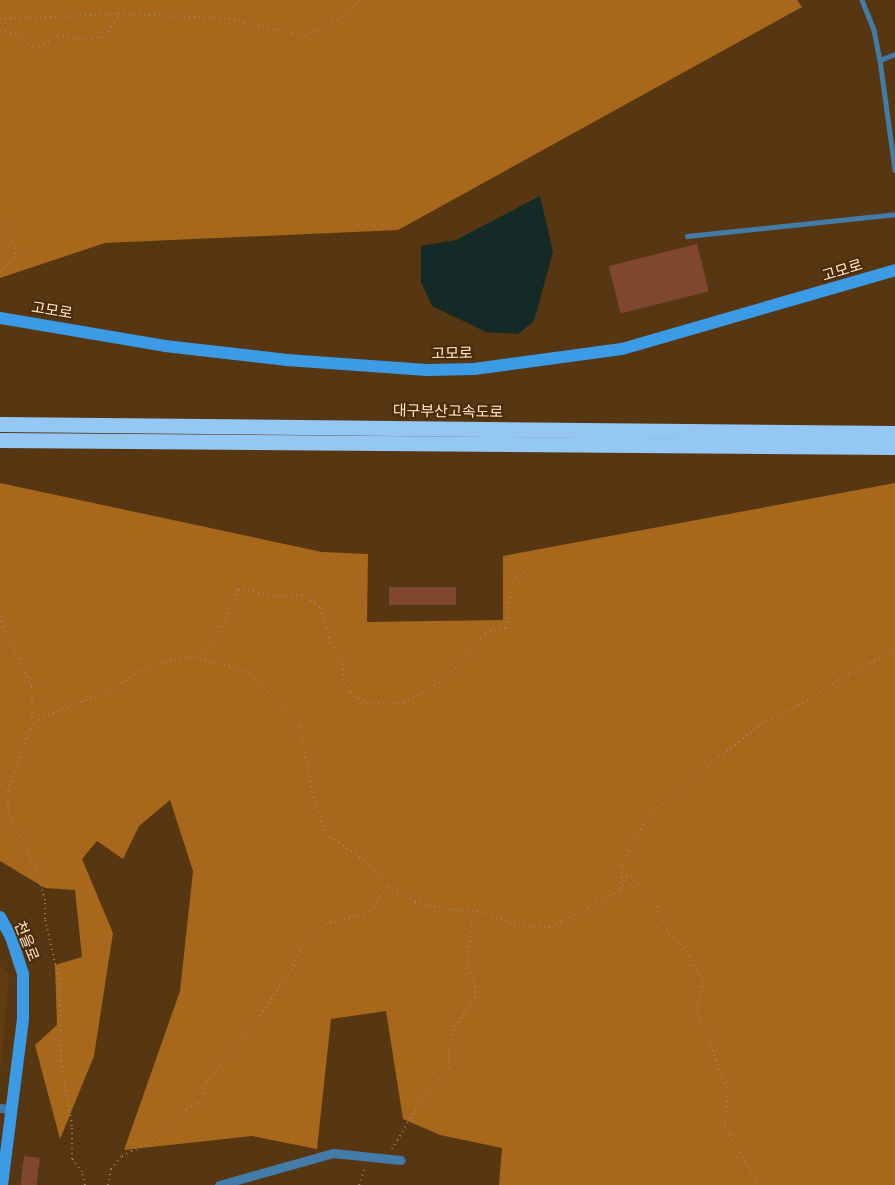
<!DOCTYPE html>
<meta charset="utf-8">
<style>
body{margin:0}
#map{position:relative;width:895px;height:1185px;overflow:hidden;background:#573612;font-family:"PT Sans","Noto Sans KR",sans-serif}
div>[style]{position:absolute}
.built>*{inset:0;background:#623d12}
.forest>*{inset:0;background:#a7681c}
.water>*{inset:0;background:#142a27}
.building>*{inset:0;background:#7f482e;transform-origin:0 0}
.path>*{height:2px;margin-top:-1px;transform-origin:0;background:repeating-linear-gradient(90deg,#9d8164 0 1px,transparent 0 5px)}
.lane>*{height:4.5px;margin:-2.25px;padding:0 2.25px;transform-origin:2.25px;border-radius:2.25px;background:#437ba9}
.street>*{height:9px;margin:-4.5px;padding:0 4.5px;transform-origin:4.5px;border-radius:4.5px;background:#437ba9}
.secondary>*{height:12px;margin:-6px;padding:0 6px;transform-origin:6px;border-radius:6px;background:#3b9be4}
.highway>*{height:15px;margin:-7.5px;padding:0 7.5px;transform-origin:7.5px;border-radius:7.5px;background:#94c7f3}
span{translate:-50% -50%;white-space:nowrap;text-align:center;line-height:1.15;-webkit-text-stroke:4px #4c2c05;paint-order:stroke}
.street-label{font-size:15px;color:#fee9d6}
</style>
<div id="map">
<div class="built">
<div style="clip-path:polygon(0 964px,9px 976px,0 1076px)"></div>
</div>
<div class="forest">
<div style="clip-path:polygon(0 0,797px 0,802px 7px,398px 230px,105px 243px,0 278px)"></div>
<div style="clip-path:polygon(0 483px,322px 552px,368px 554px,367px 622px,503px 620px,503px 556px,895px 483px,895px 1185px,499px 1185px,502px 1148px,440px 1135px,403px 1119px,386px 1011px,331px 1019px,317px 1149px,252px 1136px,124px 1150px,180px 991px,193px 871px,170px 800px,139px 826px,123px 859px,97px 841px,82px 859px,113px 933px,94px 1056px,60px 1139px,35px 1045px,57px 1025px,55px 965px,82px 957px,75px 890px,45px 888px,0 861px)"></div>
</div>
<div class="water">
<div style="clip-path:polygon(540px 196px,553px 252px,534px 321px,518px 334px,486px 332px,432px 306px,421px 282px,421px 246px,456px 240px)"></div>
</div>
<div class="building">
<div style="left:697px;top:244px;width:49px;height:91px;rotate:76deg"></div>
<div style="left:389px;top:587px;width:67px;height:18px"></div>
<div style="left:24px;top:1156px;width:16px;height:29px;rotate:7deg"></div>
</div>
<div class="path">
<div style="left:0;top:19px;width:119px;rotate:-2.4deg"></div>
<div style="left:119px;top:14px;width:105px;rotate:2.2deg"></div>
<div style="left:224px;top:18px;width:83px;rotate:12.5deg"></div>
<div style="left:305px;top:36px;width:35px;rotate:-25deg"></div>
<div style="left:337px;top:21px;width:32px;rotate:-41deg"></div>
<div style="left:0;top:31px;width:16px;rotate:11deg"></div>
<div style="left:16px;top:34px;width:24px;rotate:38deg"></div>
<div style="left:35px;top:49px;width:27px;rotate:-31deg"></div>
<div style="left:58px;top:35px;width:29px;rotate:10deg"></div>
<div style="left:87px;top:40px;width:19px;rotate:-12deg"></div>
<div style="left:106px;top:36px;width:26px;rotate:-59deg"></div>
<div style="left:0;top:219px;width:33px;rotate:61deg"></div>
<div style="left:16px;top:248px;width:9px;rotate:96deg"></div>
<div style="left:15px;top:257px;width:21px;rotate:135deg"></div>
<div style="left:0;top:611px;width:16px;rotate:79deg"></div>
<div style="left:3px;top:627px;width:67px;rotate:64.2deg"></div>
<div style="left:32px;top:687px;width:39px;rotate:90deg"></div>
<div style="left:200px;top:658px;width:33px;rotate:-52deg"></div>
<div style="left:220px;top:632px;width:47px;rotate:-67.3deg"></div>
<div style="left:238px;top:589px;width:39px;rotate:10deg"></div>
<div style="left:276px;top:596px;width:26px;rotate:-2deg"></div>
<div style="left:302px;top:595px;width:23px;rotate:34deg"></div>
<div style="left:321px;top:608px;width:31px;rotate:75deg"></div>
<div style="left:329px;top:638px;width:30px;rotate:62deg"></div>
<div style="left:343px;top:664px;width:19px;rotate:87deg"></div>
<div style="left:344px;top:683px;width:12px;rotate:59deg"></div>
<div style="left:350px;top:693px;width:21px;rotate:31deg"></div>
<div style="left:368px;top:704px;width:36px;rotate:-2deg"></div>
<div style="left:404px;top:703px;width:47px;rotate:-29.3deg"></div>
<div style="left:445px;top:680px;width:62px;rotate:-49.6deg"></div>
<div style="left:485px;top:633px;width:22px;rotate:-13deg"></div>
<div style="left:506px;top:628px;width:46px;rotate:-82.6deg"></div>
<div style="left:512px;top:582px;width:22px;rotate:-43deg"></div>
<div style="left:621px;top:888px;width:23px;rotate:-88deg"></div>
<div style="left:622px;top:865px;width:58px;rotate:-62.1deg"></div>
<div style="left:649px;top:814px;width:145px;rotate:-38.8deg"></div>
<div style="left:762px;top:723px;width:55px;rotate:-25.6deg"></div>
<div style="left:812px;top:699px;width:34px;rotate:-37deg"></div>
<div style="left:839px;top:679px;width:63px;rotate:-27.4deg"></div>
<div style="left:392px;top:1149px;width:59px;rotate:-59.5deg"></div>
<div style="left:422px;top:1098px;width:40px;rotate:-48deg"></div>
<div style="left:449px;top:1068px;width:18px;rotate:-90deg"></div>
<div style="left:449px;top:1050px;width:24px;rotate:-75deg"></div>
<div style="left:455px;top:1027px;width:36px;rotate:-56deg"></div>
<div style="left:475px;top:997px;width:15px;rotate:-90deg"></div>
<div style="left:475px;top:982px;width:17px;rotate:-118deg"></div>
<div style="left:467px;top:967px;width:56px;rotate:-83.9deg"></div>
<div style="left:85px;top:1185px;width:13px;rotate:-103deg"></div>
<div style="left:82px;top:1172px;width:16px;rotate:-128deg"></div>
<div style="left:72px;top:1159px;width:33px;rotate:-90deg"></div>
<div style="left:72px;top:1126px;width:66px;rotate:-99.6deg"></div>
<div style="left:61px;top:1061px;width:77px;rotate:-90.7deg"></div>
<div style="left:60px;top:984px;width:67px;rotate:-103deg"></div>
<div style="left:45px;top:919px;width:19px;rotate:-90deg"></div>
<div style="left:45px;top:900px;width:33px;rotate:-106deg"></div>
<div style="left:36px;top:868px;width:63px;rotate:-116.6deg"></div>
<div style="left:8px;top:812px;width:21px;rotate:-90deg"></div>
<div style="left:8px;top:791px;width:66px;rotate:-70.5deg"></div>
<div style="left:30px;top:729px;width:13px;rotate:-48deg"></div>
<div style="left:39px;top:719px;width:80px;rotate:-22.1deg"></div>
<div style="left:113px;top:689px;width:35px;rotate:-33deg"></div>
<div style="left:142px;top:670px;width:40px;rotate:-18.9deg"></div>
<div style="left:180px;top:657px;width:20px;rotate:3deg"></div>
<div style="left:200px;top:658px;width:49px;rotate:16.6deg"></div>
<div style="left:247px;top:672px;width:23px;rotate:40deg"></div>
<div style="left:265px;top:687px;width:53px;rotate:48.8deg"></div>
<div style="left:300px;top:727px;width:66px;rotate:79.5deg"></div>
<div style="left:312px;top:792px;width:44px;rotate:71.6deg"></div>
<div style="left:326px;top:834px;width:50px;rotate:34.3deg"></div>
<div style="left:367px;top:862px;width:33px;rotate:50deg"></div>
<div style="left:388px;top:887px;width:31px;rotate:29deg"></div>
<div style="left:415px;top:902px;width:38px;rotate:12deg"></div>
<div style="left:452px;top:910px;width:30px;rotate:4deg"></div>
<div style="left:482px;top:912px;width:40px;rotate:21deg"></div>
<div style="left:519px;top:926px;width:33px;rotate:2deg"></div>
<div style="left:552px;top:927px;width:78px;rotate:-28.2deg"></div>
<div style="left:621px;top:890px;width:16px;rotate:-68deg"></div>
<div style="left:627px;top:875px;width:5px;rotate:11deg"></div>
<div style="left:632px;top:876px;width:34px;rotate:50deg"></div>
<div style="left:654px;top:902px;width:35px;rotate:65deg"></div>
<div style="left:669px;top:934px;width:21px;rotate:39deg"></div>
<div style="left:685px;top:947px;width:40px;rotate:62deg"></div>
<div style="left:704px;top:982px;width:27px;rotate:107deg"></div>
<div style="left:696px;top:1008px;width:89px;rotate:68.9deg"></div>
<div style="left:728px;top:1091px;width:35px;rotate:95deg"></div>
<div style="left:725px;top:1126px;width:68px;rotate:60.8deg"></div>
<div style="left:108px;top:1185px;width:16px;rotate:-79deg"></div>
<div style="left:111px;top:1169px;width:17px;rotate:-50deg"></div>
<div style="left:122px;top:1156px;width:29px;rotate:-27deg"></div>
<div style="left:148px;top:1143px;width:52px;rotate:-41.1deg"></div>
<div style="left:187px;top:1109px;width:13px;rotate:-27deg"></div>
<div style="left:199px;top:1103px;width:22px;rotate:-69deg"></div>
<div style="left:207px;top:1082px;width:80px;rotate:-51.1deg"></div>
<div style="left:257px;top:1020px;width:60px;rotate:-55.8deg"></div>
<div style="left:291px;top:970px;width:23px;rotate:-67deg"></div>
<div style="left:300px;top:949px;width:35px;rotate:-44deg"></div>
<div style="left:325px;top:925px;width:48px;rotate:-16.9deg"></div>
<div style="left:371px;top:911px;width:17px;rotate:-62deg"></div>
<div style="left:379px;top:896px;width:13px;rotate:-39deg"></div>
<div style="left:359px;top:1185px;width:20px;rotate:-72deg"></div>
</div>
<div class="lane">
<div style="left:862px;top:0;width:32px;rotate:68deg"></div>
<div style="left:874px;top:30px;width:31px;rotate:79deg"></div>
<div style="left:880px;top:60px;width:111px;rotate:82.2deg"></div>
<div style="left:880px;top:60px;width:16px;rotate:-22deg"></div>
<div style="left:687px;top:236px;width:209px;rotate:-6deg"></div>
</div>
<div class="street">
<div style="left:0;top:1108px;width:10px;rotate:6deg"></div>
<div style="left:219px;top:1185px;width:118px;rotate:-15.7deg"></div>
<div style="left:333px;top:1153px;width:68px;rotate:5.9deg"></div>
</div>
<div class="secondary">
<div style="left:0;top:318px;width:167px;rotate:9.6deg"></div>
<div style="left:165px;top:346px;width:123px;rotate:6.5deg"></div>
<div style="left:287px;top:360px;width:140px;rotate:4.1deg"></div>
<div style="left:427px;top:370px;width:47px;rotate:-1.2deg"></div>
<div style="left:474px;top:369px;width:149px;rotate:-7.7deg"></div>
<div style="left:622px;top:349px;width:284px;rotate:-16.1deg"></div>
<div style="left:0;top:917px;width:23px;rotate:61deg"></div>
<div style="left:11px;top:937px;width:39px;rotate:72deg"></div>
<div style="left:23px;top:974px;width:45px;rotate:90deg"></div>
<div style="left:23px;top:1019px;width:167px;rotate:97.2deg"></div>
</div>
<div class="highway">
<div style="left:0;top:424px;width:895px;rotate:0.58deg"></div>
<div style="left:0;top:440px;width:895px;rotate:0.45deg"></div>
</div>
<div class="street-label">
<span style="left:842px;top:270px;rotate:-17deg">고모로</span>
<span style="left:52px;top:310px;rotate:9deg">고모로</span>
<span style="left:452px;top:353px;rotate:-1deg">고모로</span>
<span style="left:448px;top:411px;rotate:1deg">대구부산고속도로</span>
<span style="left:27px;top:941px;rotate:68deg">천을로</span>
</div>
</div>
